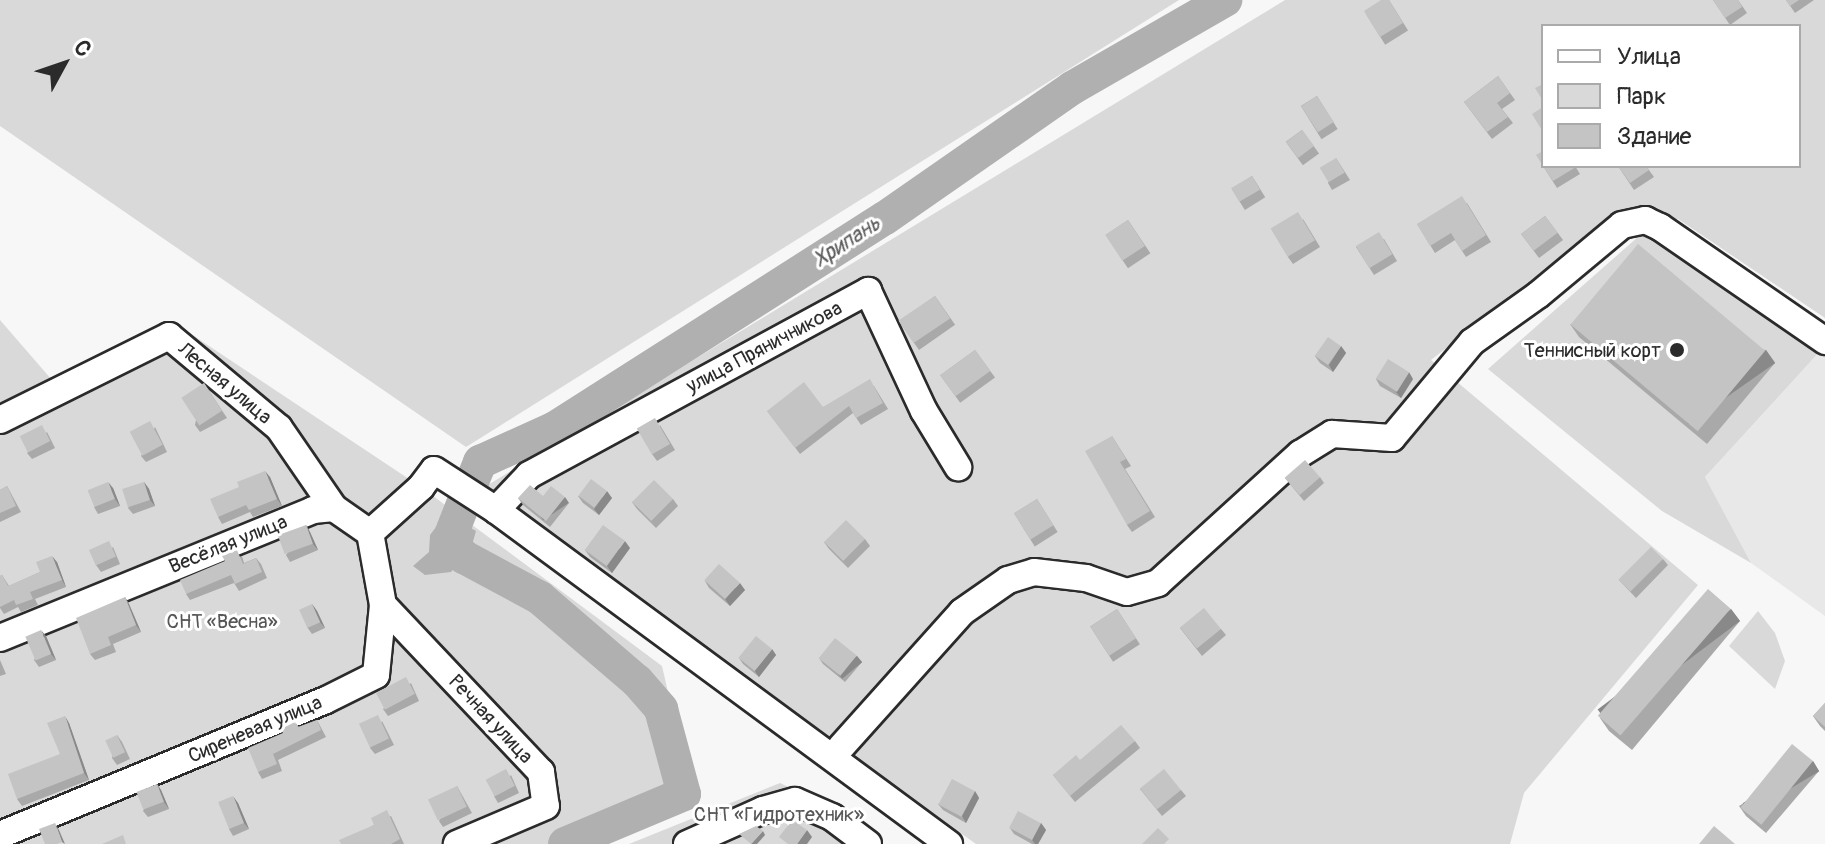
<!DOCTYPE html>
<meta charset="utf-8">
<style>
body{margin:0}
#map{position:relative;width:1825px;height:844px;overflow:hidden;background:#f7f7f7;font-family:Pangolin,sans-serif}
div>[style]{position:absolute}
.built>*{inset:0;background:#e8e8e8}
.green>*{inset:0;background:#d9d9d9}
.water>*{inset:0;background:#b0b0b0}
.river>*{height:34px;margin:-17px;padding:0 17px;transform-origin:17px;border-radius:17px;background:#b0b0b0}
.roads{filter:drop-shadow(2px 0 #2b2b2b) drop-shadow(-2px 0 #2b2b2b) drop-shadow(0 2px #2b2b2b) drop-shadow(0 -2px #2b2b2b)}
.minor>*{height:26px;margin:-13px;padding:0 13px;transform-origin:13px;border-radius:13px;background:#fff}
.wall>*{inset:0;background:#a9a9a9;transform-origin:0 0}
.shaded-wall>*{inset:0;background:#898989;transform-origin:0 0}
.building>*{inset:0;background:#c4c4c4;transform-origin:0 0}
.dots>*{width:22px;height:22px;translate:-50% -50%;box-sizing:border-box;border:4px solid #fff;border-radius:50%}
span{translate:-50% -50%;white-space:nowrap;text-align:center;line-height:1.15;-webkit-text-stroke:6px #fff;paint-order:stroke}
.street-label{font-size:20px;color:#2b2b2b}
.poi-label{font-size:20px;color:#2b2b2b}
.right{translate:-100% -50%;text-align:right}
.park-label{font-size:20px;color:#565656}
.water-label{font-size:22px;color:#5a5a5a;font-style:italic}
.legend{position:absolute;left:1541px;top:24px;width:260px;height:144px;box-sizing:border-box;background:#fff;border:2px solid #aaa;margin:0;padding:10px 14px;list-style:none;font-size:24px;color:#2b2b2b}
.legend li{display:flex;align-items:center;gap:16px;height:40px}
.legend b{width:40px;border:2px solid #aaa}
.north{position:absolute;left:24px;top:24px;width:80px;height:80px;-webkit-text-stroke:6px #fff;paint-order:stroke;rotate:50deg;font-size:22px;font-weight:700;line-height:32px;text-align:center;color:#2b2b2b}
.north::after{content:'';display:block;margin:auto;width:28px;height:36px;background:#2b2b2b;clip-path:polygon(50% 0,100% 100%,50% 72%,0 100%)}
</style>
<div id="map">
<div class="built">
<div style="clip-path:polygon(1822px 349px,1825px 351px,1825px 616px,1751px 563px,1705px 477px)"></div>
</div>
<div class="green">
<div style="clip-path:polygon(0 0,1179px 0,466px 447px,0 126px)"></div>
<div style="clip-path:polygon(evenodd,1285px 0,1825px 0,1825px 318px,1678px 219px,1616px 215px,1431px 360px,1698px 585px,1524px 793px,1510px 844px,976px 844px,483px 488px,1285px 0,1543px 26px,1799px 26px,1799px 166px,1543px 166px,1543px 26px)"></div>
<div style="clip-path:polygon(1647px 229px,1822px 349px,1705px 477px,1751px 563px,1662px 511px,1488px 369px)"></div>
<div style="clip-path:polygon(0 320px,52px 380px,173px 322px,421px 487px,662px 666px,694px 805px,596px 844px,0 844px)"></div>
<div style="clip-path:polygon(1758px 611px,1775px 633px,1785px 661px,1775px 689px,1729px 646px)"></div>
<div style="clip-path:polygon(780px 783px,815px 800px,877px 844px,629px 844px)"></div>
</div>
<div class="water">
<div style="clip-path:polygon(457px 520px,476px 531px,472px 545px,451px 572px,425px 575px,413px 566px,429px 552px,430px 535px,440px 522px)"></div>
</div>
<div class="river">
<div style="left:472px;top:482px;width:22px;rotate:-68deg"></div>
<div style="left:480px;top:462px;width:82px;rotate:-24.4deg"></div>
<div style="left:555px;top:428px;width:391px;rotate:-32.5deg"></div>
<div style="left:885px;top:218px;width:228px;rotate:-34.8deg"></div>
<div style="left:1072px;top:88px;width:177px;rotate:-29.9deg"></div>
<div style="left:465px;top:499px;width:44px;rotate:111.3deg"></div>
<div style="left:449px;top:540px;width:23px;rotate:49deg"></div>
<div style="left:464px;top:557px;width:86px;rotate:28.3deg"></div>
<div style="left:540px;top:598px;width:128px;rotate:40.6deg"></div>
<div style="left:637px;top:681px;width:37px;rotate:49deg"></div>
<div style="left:661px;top:709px;width:88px;rotate:74.9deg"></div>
<div style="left:684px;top:794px;width:129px;rotate:157.2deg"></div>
</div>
<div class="roads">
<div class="minor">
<div style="left:0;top:420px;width:189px;rotate:-26.4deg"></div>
<div style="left:169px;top:336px;width:143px;rotate:39.9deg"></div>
<div style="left:279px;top:428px;width:97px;rotate:55.5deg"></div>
<div style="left:496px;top:510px;width:48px;rotate:-46.7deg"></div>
<div style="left:529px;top:475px;width:386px;rotate:-28.5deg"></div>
<div style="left:868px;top:291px;width:132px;rotate:65deg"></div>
<div style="left:924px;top:411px;width:66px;rotate:58.7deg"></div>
<div style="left:383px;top:605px;width:230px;rotate:46.6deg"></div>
<div style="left:541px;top:772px;width:34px;rotate:82deg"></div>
<div style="left:546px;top:806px;width:97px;rotate:156.9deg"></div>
<div style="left:0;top:638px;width:338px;rotate:-22.2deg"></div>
<div style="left:313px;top:510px;width:21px;rotate:-5deg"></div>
<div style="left:334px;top:508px;width:44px;rotate:34.8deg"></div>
<div style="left:370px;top:533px;width:69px;rotate:-42deg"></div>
<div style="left:421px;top:487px;width:21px;rotate:-53deg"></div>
<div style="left:434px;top:470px;width:74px;rotate:32.8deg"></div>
<div style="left:496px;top:510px;width:563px;rotate:36.4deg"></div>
<div style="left:841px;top:747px;width:181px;rotate:-48.1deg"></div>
<div style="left:962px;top:612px;width:56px;rotate:-34.8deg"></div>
<div style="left:1008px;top:580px;width:27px;rotate:-17deg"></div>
<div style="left:1034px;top:572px;width:52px;rotate:6.6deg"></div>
<div style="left:1086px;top:578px;width:43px;rotate:18.9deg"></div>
<div style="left:1127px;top:592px;width:32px;rotate:-16deg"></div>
<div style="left:1158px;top:583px;width:192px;rotate:-42.3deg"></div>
<div style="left:1300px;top:454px;width:38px;rotate:-32deg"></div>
<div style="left:1332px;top:434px;width:60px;rotate:3.8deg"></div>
<div style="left:1392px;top:438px;width:125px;rotate:-50.2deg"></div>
<div style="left:1472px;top:342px;width:81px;rotate:-35.5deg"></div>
<div style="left:1538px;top:295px;width:109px;rotate:-39.8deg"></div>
<div style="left:1622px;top:225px;width:24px;rotate:-12deg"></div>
<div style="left:1645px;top:220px;width:17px;rotate:25deg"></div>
<div style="left:1660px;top:227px;width:201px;rotate:34.6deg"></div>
<div style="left:0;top:835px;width:351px;rotate:-22.5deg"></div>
<div style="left:324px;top:701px;width:58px;rotate:-26.6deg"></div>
<div style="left:376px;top:675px;width:70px;rotate:-84.3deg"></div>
<div style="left:383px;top:605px;width:73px;rotate:-100.2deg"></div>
<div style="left:687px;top:844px;width:83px;rotate:-24.1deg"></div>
<div style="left:763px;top:810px;width:33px;rotate:-16deg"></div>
<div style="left:795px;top:801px;width:40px;rotate:23.4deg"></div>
<div style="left:832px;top:817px;width:45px;rotate:36.9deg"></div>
</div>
</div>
<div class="wall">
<div style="left:1389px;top:0;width:36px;height:27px;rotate:58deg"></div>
<div style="clip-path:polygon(1713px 0,1738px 0,1747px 13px,1730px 25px)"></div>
<div style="clip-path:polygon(1786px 0,1814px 0,1795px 13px)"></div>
<div style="clip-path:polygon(1498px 76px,1515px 100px,1502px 109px,1513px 123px,1492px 139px,1464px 102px)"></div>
<div style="left:1317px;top:96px;width:39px;height:19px;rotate:58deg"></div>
<div style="left:1302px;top:130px;width:29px;height:20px;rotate:54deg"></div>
<div style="clip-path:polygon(1336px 158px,1350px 180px,1332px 190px,1328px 183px)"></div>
<div style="clip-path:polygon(1543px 166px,1575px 166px,1580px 174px,1557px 188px)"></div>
<div style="clip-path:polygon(1618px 166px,1646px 166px,1654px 177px,1634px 190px)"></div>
<div style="left:1252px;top:176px;width:25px;height:24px;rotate:58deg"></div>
<div style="clip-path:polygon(1467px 203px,1491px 242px,1466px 257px,1455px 240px,1435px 253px,1417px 224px)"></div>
<div style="left:1545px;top:216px;width:30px;height:30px;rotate:53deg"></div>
<div style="clip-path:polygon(1303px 219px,1320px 247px,1293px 264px,1288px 257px)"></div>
<div style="left:1128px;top:220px;width:40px;height:27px;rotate:56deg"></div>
<div style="clip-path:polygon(1384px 239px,1397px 261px,1374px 275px,1356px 247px)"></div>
<div style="left:935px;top:296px;width:35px;height:44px;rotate:55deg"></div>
<div style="clip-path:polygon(1570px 324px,1766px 350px,1775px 363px,1707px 444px,1579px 337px)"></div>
<div style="clip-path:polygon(1341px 346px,1346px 353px,1333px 372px,1320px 363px,1315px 356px)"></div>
<div style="left:975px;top:350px;width:34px;height:43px;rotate:54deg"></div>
<div style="clip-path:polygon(1376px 379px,1413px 379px,1401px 398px,1380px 386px)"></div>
<div style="clip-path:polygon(204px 383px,227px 418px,200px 432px,195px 425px)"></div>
<div style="clip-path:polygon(874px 386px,888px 409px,861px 425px,853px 413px,800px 454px,767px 411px,823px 407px)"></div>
<div style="clip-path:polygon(660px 425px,675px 450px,657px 461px,652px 454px)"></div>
<div style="clip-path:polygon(155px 427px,167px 452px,146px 462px,141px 456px)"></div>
<div style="clip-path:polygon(47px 432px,55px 448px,32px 459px,27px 453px)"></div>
<div style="clip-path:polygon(1112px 436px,1131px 466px,1125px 469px,1155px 517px,1132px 532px,1127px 525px)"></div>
<div style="clip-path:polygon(270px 477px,282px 506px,253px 517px,250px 512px,222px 524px,218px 517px)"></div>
<div style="clip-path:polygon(1320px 477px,1324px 483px,1304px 501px,1285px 478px)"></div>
<div style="clip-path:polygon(144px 482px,149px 489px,155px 506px,133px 514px,128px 508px)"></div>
<div style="clip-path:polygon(7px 486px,21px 512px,0 522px,0 490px)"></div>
<div style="clip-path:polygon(113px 488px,120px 506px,98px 514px,94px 507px)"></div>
<div style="clip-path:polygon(543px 496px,569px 503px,550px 527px,523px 505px,518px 498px)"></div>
<div style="clip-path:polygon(578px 496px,612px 498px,599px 515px,583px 503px)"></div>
<div style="clip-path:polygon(673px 499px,678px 506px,656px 528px,637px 509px,632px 502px)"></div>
<div style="left:1037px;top:499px;width:39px;height:27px;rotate:58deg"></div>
<div style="clip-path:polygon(306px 525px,310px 532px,318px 550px,290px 562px,286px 555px)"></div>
<div style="clip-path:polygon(865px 539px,870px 546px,848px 568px,829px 549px,824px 542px)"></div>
<div style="clip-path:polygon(113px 547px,120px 564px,101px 572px,96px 565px)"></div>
<div style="clip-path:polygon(630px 548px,612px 573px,590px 557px,585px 550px)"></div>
<div style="clip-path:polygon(242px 556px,244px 563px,256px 558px,261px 564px,267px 578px,239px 591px,234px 583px,190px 600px,186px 594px)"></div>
<div style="clip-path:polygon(1663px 559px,1668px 565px,1636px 598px,1619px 580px)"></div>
<div style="clip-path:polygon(57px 562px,66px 587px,35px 599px,38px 605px,21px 612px,18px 607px,4px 614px,0 608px,0 576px,2px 575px,9px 586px,40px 572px)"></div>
<div style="clip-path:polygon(705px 581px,745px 590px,730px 606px,709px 588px)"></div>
<div style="clip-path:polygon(125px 597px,129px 604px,141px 632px,113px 644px,116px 652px,95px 660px,90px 654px)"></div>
<div style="clip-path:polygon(312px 604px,317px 611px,325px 628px,312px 634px,307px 627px)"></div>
<div style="left:1117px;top:609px;width:42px;height:32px;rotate:57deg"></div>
<div style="clip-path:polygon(1731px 609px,1740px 621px,1632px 750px,1609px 731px,1600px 718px)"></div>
<div style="clip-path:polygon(1180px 628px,1221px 629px,1226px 635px,1202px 656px)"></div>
<div style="clip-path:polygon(46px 636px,56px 660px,39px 667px,34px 660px)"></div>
<div style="clip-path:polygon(772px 649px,776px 655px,759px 677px,743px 664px,739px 658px)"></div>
<div style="clip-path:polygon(857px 656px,862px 662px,845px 682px,823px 664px,819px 658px)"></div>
<div style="clip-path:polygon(0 660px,6px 674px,0 676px)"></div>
<div style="clip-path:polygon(411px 683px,419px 701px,388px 716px,383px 709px)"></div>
<div style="clip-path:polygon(1825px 703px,1825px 731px,1820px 726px,1813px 716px)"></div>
<div style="clip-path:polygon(317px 720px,326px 737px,278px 760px,282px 771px,262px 779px,258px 772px,283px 733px,295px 722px,299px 727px)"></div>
<div style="clip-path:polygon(382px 721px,394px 745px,375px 754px,370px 748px)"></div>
<div style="clip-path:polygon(69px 723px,89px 780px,22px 806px,17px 799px,60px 754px)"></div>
<div style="clip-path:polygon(117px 735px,122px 742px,130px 759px,117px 765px,112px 758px)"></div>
<div style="clip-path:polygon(1135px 741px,1140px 748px,1075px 802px,1053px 775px,1080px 760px)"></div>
<div style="clip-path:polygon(1813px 761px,1819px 771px,1766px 833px,1746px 816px,1739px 806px)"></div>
<div style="clip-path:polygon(511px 775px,519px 793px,498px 803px,494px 796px)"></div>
<div style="clip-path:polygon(157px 784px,161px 790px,169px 809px,148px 817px,143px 811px)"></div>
<div style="clip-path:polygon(457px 786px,472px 813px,443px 827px,439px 821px)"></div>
<div style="clip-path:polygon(1140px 789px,1181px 790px,1186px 796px,1162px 816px)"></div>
<div style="clip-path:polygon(975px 791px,979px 798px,966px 823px,943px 810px,938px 804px)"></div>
<div style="clip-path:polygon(238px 803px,249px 829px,233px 836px,229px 829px)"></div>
<div style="clip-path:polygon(391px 816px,404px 844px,341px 844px,374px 825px)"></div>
<div style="clip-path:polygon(1041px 823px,1046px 830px,1038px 844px,1032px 844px,1014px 834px,1010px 828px)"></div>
</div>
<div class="shaded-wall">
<div style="clip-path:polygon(1341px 346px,1346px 353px,1333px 372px,1329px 365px)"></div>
<div style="left:1766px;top:350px;width:16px;height:106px;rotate:55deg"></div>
<div style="clip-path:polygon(1409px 372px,1413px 379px,1401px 398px,1396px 392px)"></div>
<div style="clip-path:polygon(265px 471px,270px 477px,282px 506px,277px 499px)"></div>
<div style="clip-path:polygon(108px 482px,113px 488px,120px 506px,115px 499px)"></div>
<div style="clip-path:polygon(144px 482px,149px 489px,155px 506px,150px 500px)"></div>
<div style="clip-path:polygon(607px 491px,612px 498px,599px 515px,594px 509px)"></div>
<div style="left:565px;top:497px;width:7px;height:31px;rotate:56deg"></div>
<div style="clip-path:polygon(306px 525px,310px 532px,318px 550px,313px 544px)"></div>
<div style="clip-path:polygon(625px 541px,630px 548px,612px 573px,607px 566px)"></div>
<div style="clip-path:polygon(52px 556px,57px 562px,66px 587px,62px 580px)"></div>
<div style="clip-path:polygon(740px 583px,745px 590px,730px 606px,725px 599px)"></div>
<div style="clip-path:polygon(125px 597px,129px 604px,141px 632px,136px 625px)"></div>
<div style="clip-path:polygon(312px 604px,317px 611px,325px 628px,320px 622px)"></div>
<div style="left:1731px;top:609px;width:15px;height:167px;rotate:53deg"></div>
<div style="clip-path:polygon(41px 630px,46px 636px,56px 660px,51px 654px)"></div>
<div style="clip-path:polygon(772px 649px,776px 655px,759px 677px,754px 670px)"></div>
<div style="left:857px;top:656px;width:8px;height:26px;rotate:50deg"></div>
<div style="clip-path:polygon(65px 716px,69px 723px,89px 780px,84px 773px)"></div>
<div style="left:1813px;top:761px;width:12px;height:82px;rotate:59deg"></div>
<div style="clip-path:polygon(157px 784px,161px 790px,169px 809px,164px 802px)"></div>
<div style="clip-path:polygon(975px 791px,979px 798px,966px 823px,962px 816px)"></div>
<div style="clip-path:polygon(233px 796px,238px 803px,249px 829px,244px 823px)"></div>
<div style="clip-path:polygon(55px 823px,59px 830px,65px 844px,62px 842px)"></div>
<div style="clip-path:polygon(1041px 823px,1046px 830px,1038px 844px,1035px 844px,1032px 840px)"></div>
<div style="clip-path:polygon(807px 830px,812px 837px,807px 844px,797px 844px)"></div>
<div style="clip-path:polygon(763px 831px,765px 835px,757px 844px,751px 844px)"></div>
</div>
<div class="building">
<div style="clip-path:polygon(1381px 0,1389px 0,1403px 23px,1380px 37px,1364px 11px)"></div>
<div style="clip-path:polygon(1713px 0,1738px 0,1742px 7px,1725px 18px)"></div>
<div style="clip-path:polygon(1786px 0,1799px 0,1790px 6px)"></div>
<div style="clip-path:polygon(1498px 76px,1510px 93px,1497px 103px,1508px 117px,1487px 132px,1464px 102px)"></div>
<div style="clip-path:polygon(1543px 84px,1543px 101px,1535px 88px)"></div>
<div style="left:1317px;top:96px;width:31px;height:19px;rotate:57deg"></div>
<div style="clip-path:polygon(1543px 107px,1543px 132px,1532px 114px)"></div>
<div style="left:1302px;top:130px;width:20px;height:20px;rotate:53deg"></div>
<div style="clip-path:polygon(1543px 151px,1543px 166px,1536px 155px)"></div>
<div style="left:1336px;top:158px;width:17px;height:19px;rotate:59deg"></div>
<div style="clip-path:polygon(1543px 166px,1575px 166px,1576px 167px,1553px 181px)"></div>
<div style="clip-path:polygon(1618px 166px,1646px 166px,1649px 170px,1630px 183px)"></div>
<div style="left:1252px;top:176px;width:16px;height:24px;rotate:60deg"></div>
<div style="clip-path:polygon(1462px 196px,1486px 235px,1462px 251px,1451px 233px,1430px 246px,1417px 224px)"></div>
<div style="left:1298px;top:212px;width:33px;height:32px;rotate:59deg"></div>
<div style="left:1545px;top:216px;width:21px;height:30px;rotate:53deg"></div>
<div style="left:1128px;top:220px;width:31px;height:27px;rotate:57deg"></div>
<div style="left:1379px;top:232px;width:26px;height:27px;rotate:59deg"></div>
<div style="left:1638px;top:244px;width:166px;height:105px;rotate:40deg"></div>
<div style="left:935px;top:296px;width:27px;height:44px;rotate:56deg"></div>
<div style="left:1328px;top:337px;width:16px;height:23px;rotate:35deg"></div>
<div style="left:975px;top:350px;width:26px;height:43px;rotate:54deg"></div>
<div style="left:1388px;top:359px;width:25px;height:23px;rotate:32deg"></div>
<div style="clip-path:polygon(870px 379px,883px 403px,856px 418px,849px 406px,795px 448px,767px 411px,804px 382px,823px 407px)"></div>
<div style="left:204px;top:383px;width:33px;height:27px;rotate:57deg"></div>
<div style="left:655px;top:418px;width:30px;height:21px;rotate:60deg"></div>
<div style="left:150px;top:421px;width:27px;height:23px;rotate:62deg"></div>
<div style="left:42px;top:425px;width:18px;height:25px;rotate:63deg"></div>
<div style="clip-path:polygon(1112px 436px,1126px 459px,1120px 462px,1150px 511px,1127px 525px,1085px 451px)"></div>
<div style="left:1305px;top:460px;width:23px;height:27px;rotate:49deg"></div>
<div style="clip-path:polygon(265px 471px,277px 499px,249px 510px,246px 505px,218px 517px,210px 499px,239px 487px,237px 482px)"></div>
<div style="left:591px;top:479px;width:20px;height:21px;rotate:37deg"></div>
<div style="left:654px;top:480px;width:27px;height:31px;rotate:45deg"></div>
<div style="left:108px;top:482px;width:18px;height:22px;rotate:68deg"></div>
<div style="left:144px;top:482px;width:19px;height:23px;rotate:72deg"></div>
<div style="clip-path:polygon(530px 485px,543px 496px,551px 486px,565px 497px,546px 521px,518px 498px)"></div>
<div style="clip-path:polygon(7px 486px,16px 506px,0 513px,0 490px)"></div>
<div style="left:1037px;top:499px;width:31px;height:27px;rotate:58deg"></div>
<div style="left:846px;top:520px;width:27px;height:31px;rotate:45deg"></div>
<div style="left:306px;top:525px;width:20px;height:30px;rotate:70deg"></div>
<div style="left:603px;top:525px;width:27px;height:31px;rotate:36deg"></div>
<div style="left:109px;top:541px;width:17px;height:22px;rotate:66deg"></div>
<div style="left:1651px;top:547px;width:17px;height:46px;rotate:45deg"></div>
<div style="clip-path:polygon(237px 550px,243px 564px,256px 558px,262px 572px,235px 584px,231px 575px,186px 594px,180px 580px,225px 561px,222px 556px)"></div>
<div style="clip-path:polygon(52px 556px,62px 580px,30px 592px,33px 599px,16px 605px,14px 600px,0 607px,0 576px,2px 575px,8px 586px,40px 572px,36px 562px)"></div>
<div style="left:719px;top:564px;width:28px;height:22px;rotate:42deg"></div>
<div style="left:1708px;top:589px;width:30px;height:168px;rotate:41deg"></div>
<div style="clip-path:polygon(125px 597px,136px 625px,108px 637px,111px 645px,90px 654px,76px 618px)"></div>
<div style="left:312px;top:604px;width:20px;height:14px;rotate:66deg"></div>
<div style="left:1204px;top:608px;width:27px;height:31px;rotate:51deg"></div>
<div style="left:1117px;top:609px;width:35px;height:32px;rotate:57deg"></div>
<div style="left:41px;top:630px;width:26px;height:17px;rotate:67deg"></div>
<div style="left:756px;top:636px;width:21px;height:28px;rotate:39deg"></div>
<div style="left:835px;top:638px;width:28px;height:26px;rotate:39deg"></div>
<div style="left:406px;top:677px;width:19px;height:34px;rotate:62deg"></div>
<div style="clip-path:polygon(1825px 703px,1825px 727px,1813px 716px)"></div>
<div style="left:378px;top:715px;width:26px;height:21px;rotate:65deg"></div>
<div style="clip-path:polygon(65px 716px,84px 773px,17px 799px,8px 774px,60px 754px,47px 723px)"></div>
<div style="clip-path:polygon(317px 720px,321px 730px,273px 754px,277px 764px,258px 772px,248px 748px,283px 733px,281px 729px,295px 722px,298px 727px)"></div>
<div style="clip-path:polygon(1121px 725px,1135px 741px,1070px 796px,1053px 775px,1076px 755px,1080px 760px)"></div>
<div style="left:117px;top:735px;width:19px;height:13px;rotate:65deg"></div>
<div style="left:1792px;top:744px;width:27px;height:82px;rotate:39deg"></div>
<div style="left:506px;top:769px;width:19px;height:23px;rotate:62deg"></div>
<div style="left:1164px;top:769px;width:27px;height:31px;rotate:51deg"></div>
<div style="left:952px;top:779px;width:26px;height:29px;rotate:28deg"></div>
<div style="left:157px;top:784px;width:19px;height:22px;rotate:69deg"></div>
<div style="left:457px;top:786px;width:23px;height:32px;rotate:65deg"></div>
<div style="left:233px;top:796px;width:29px;height:16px;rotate:68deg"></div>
<div style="clip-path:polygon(387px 810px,400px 839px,391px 844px,341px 844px,339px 840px,374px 825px,371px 818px)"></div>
<div style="left:1018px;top:811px;width:26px;height:19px;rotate:28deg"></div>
<div style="clip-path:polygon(792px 820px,807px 830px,797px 844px,788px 844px,779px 837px)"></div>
<div style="clip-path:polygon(55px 823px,62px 842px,57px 844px,45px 844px,39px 829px)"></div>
<div style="clip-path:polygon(756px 826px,763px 831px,751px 844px,739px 834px)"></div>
<div style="clip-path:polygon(1714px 826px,1735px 844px,1699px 844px)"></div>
<div style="clip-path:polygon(1158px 828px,1169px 839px,1164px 844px,1142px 844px)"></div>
<div style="clip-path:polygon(123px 835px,126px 844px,102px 844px)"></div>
</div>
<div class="dots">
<div style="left:1677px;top:350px;background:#2b2b2b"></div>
</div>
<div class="street-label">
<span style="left:764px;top:347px;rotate:-28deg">улица Пряничникова</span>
<span style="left:225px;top:383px;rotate:40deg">Лесная улица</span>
<span style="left:228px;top:544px;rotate:-22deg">Весёлая улица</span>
<span style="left:491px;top:719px;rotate:47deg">Речная улица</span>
<span style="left:255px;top:729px;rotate:-23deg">Сиреневая улица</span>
</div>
<div class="poi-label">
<span class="right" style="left:1661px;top:350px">Теннисный корт</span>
</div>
<div class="park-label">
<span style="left:222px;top:621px">СНТ «Весна»</span>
<span style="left:779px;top:814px">СНТ «Гидротехник»</span>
</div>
<div class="water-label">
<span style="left:847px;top:242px;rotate:-33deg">Хрипань</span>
</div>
<ul class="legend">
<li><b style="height:10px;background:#fff"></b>Улица</li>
<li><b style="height:22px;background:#d9d9d9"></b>Парк</li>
<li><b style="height:22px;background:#c4c4c4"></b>Здание</li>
</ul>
<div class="north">С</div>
</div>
